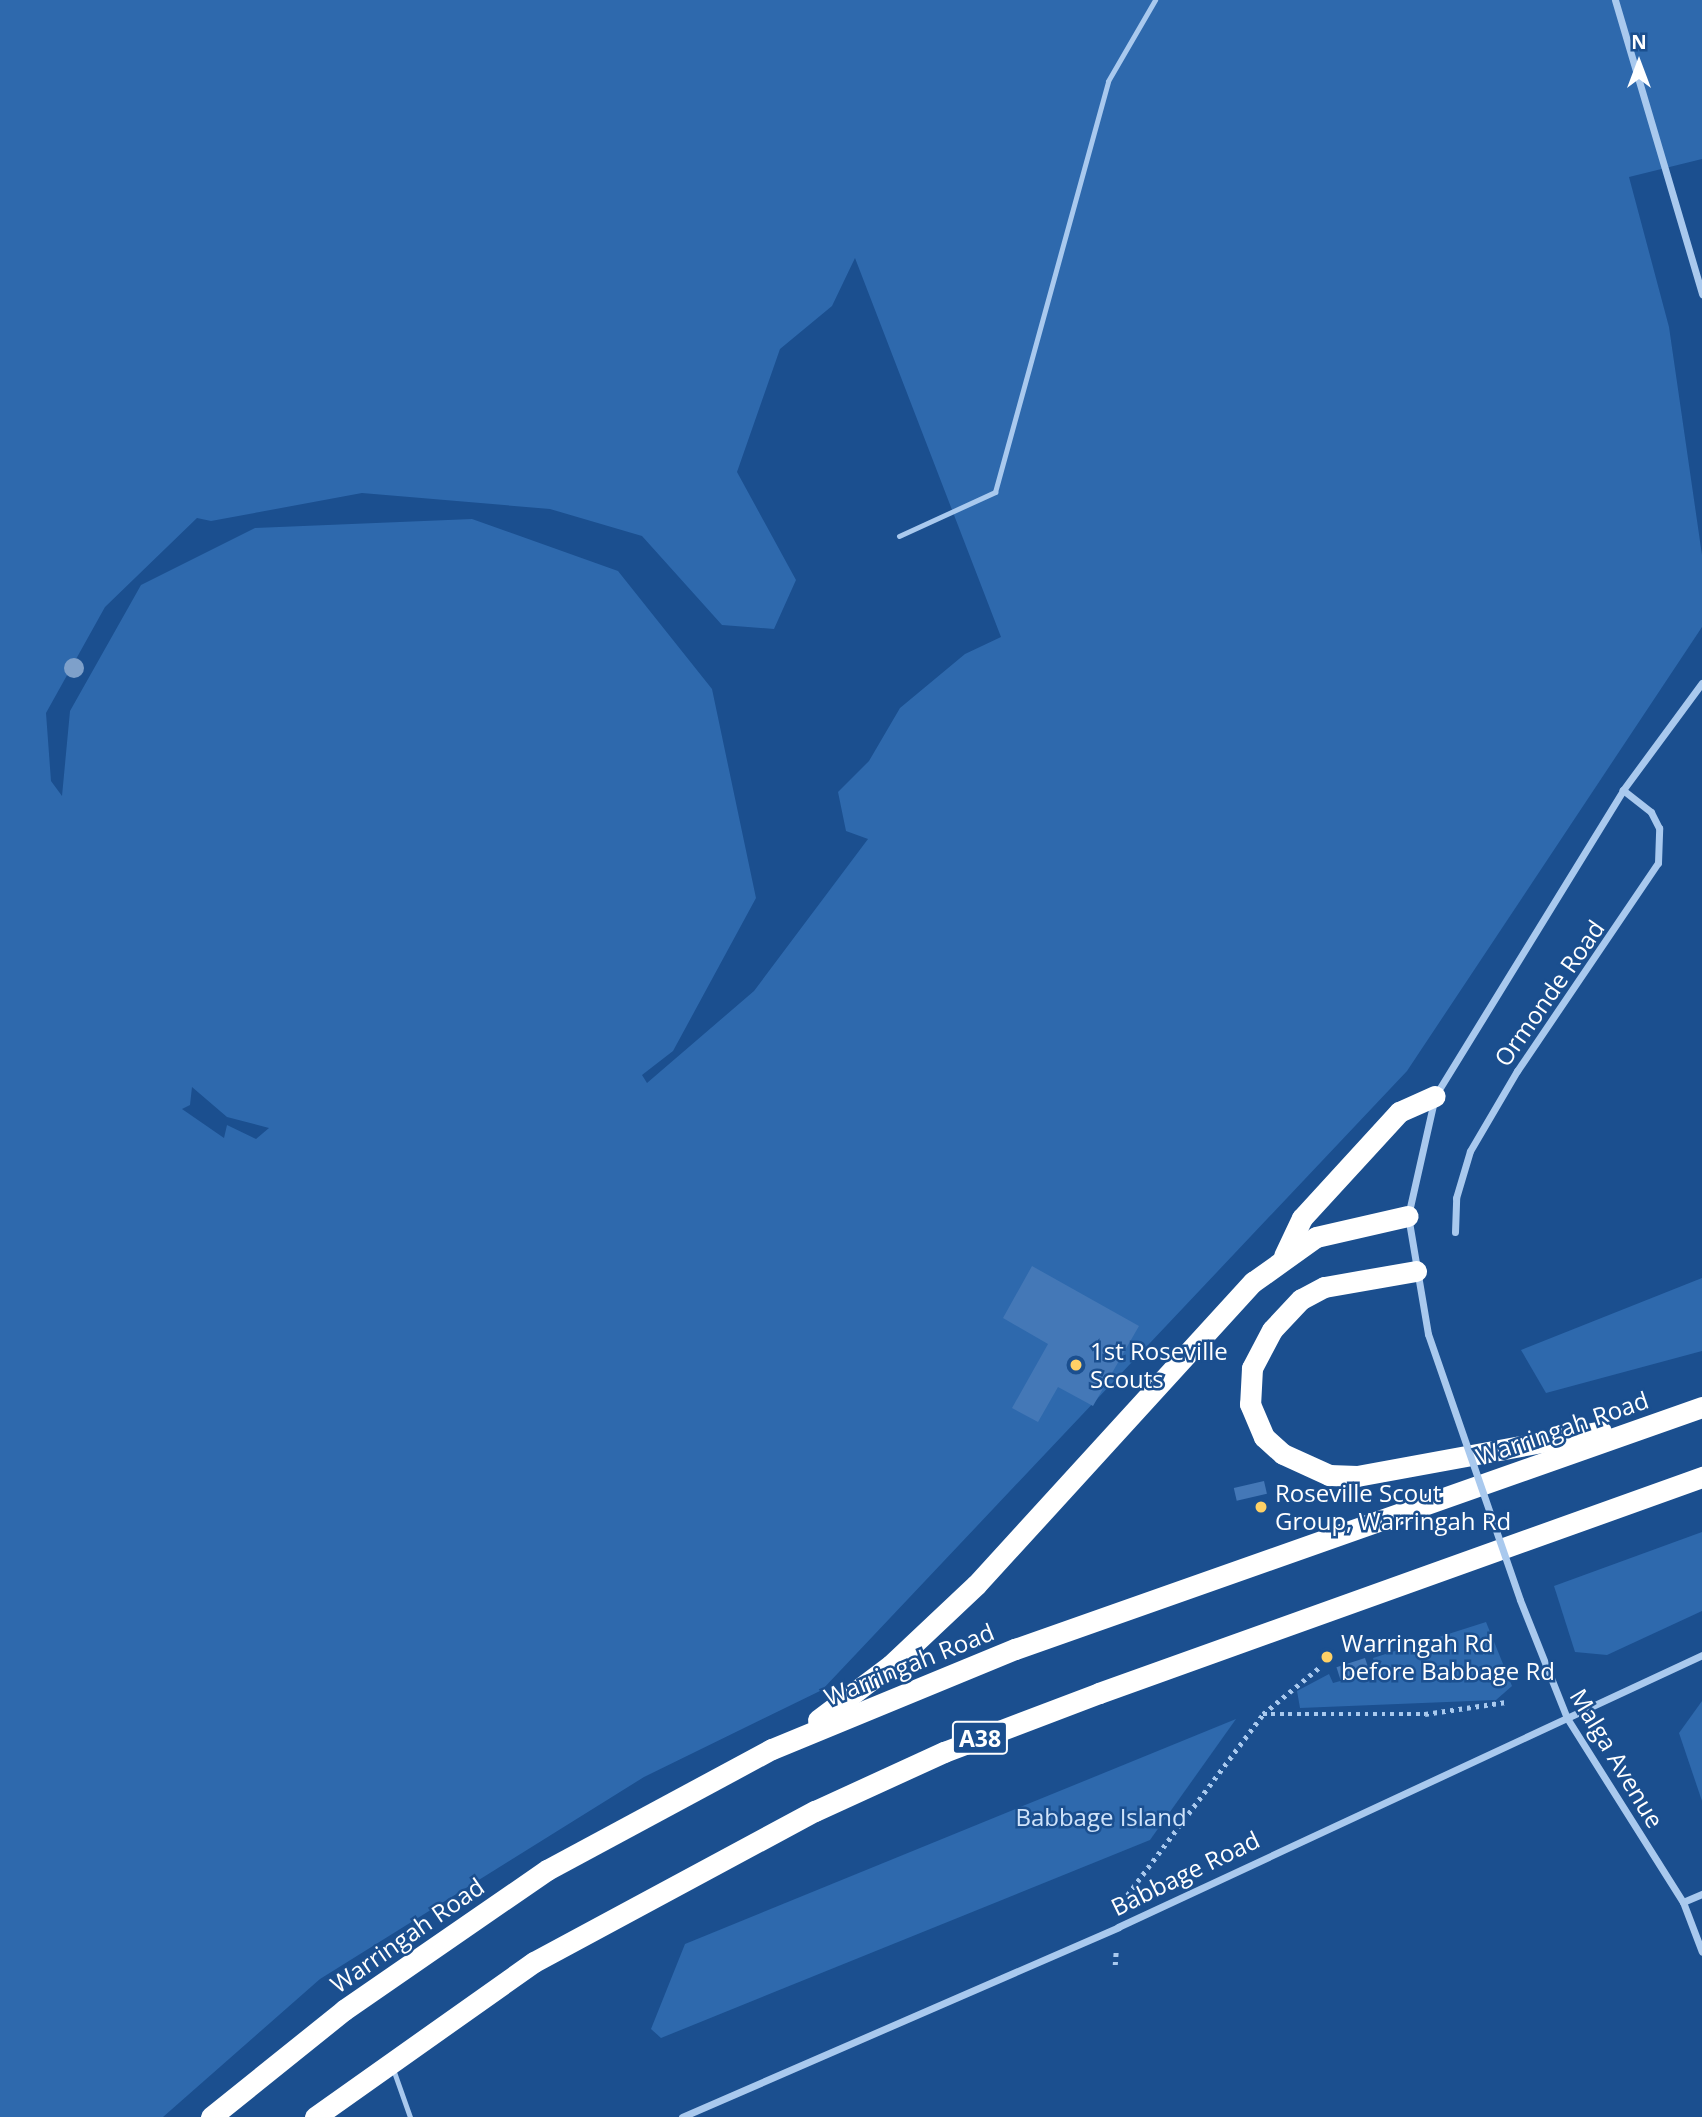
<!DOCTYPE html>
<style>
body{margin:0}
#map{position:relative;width:1702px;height:2117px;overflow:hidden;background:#1b4f8f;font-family:"Open Sans",sans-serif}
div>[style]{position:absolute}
.green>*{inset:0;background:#2e69ad}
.building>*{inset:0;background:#4478b7;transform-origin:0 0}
.path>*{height:4.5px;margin-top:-2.25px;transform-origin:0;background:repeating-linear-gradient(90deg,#a9c9ee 0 3.5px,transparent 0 8.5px)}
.lane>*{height:5px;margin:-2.5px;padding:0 2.5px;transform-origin:2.5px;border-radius:2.5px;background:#a9c9ee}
.street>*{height:7px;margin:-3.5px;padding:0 3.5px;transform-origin:3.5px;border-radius:3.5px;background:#a9c9ee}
.highway>*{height:21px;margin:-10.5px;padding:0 10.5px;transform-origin:10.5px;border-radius:10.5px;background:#fff}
.street-bridge>*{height:7px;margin:-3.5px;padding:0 3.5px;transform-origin:3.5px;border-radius:3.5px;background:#a9c9ee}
.trees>*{width:20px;height:20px;margin:-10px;border-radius:50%;background:#7ea0ca}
.dots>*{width:19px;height:19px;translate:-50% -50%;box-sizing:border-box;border:4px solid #1b4f8f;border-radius:50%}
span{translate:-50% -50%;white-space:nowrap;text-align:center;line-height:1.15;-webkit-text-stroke:5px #1b4f8f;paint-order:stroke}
.shield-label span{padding:2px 5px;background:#1b4f8f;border:2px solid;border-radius:5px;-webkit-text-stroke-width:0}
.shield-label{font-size:23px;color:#fff;font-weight:700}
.street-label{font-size:24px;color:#fff}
.poi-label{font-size:24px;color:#fff}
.left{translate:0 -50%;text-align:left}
.park-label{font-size:24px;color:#cfe3fa}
.north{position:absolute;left:1604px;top:28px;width:70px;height:70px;-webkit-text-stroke:5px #1b4f8f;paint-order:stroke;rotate:0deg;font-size:19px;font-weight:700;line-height:28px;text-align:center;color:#fff}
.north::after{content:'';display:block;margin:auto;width:24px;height:32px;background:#fff;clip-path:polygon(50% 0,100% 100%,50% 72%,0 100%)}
</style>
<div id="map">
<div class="green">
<div style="clip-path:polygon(evenodd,0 0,1702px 0,1702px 159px,1629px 177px,1669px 327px,1702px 555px,1702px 627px,1407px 1071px,822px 1690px,644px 1777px,320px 1979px,163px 2117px,0 2117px,0 0,855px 258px,1001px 637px,965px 654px,900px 708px,869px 761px,838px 792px,846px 831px,868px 839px,754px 991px,647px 1083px,642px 1075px,673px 1051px,756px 898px,712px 689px,618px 571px,472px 519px,255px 528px,141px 585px,70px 711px,62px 796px,51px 781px,46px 713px,105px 607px,197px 518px,211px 521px,362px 493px,550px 509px,642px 536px,722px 625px,774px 629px,796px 580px,737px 472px,780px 349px,832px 306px,855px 258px,0 0,192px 1087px,227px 1117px,269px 1128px,256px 1139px,227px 1125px,224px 1138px,182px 1109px,190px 1105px,192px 1087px)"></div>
<div style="clip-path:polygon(1702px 1278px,1702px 1351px,1546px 1393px,1521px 1350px)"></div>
<div style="clip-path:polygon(1702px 1532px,1702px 1611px,1607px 1655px,1575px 1652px,1554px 1586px)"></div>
<div style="clip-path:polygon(1486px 1622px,1512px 1686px,1496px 1700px,1300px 1708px,1297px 1691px,1329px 1674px,1333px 1683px,1377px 1671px,1373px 1658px)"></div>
<div style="clip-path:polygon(1702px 1701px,1702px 1801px,1679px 1733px)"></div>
<div style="clip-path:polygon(1236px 1719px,1150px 1840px,661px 2038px,651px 2029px,685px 1944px)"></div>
</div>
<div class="building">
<div style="clip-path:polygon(1032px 1266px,1139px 1326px,1093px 1406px,1058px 1387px,1038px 1422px,1012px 1408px,1048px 1344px,1003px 1318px)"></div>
<div style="left:1264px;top:1481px;width:13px;height:31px;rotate:77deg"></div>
<div style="left:1365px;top:1658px;width:13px;height:30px;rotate:72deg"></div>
</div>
<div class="path">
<div style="left:1263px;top:1714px;width:162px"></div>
<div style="left:1425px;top:1714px;width:82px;rotate:-8.4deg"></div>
<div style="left:1122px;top:1902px;width:235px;rotate:-53.1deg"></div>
<div style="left:1263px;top:1714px;width:75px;rotate:-39.6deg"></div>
<div style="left:1115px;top:1965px;width:13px;rotate:-86deg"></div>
</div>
<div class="lane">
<div style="left:899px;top:536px;width:106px;rotate:-24.6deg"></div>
<div style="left:995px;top:492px;width:426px;rotate:-74.6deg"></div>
<div style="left:1108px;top:81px;width:94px;rotate:-59.9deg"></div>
<div style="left:393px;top:2069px;width:51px;rotate:70.5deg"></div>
</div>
<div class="street">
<div style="left:1615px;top:0;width:307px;rotate:73.5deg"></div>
<div style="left:1455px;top:1232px;width:34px;rotate:-88deg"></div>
<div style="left:1456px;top:1198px;width:49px;rotate:-73.4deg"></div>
<div style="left:1470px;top:1151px;width:93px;rotate:-59.6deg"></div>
<div style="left:1517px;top:1071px;width:251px;rotate:-55.9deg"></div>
<div style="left:1658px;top:863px;width:35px;rotate:-88deg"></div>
<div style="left:1659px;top:828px;width:18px;rotate:-117deg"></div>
<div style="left:1651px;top:812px;width:36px;rotate:-142deg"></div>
<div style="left:1428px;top:1334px;width:120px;rotate:-99.6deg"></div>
<div style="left:1408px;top:1216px;width:123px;rotate:-77.3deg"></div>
<div style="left:1435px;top:1096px;width:359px;rotate:-58.4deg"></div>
<div style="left:1623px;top:790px;width:133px;rotate:-53.6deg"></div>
<div style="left:1520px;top:1600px;width:127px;rotate:68.3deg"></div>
<div style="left:1567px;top:1718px;width:218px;rotate:57.8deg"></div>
<div style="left:1683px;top:1902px;width:53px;rotate:69.2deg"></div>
<div style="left:1683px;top:1902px;width:21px;rotate:-23deg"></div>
<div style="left:682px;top:2117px;width:476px;rotate:-23.5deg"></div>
<div style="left:1118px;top:1927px;width:644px;rotate:-24.97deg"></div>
</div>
<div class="highway">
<div style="left:1284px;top:1256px;width:42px;rotate:-64.7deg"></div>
<div style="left:1302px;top:1218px;width:144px;rotate:-47.5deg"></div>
<div style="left:1399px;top:1112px;width:39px;rotate:-24deg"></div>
<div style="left:1416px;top:1271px;width:93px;rotate:170.1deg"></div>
<div style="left:1324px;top:1287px;width:26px;rotate:152deg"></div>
<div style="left:1301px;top:1299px;width:42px;rotate:133.1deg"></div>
<div style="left:1272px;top:1330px;width:43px;rotate:117.8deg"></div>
<div style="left:1252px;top:1368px;width:36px;rotate:93deg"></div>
<div style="left:1250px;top:1404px;width:36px;rotate:67deg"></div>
<div style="left:1264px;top:1437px;width:25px;rotate:42deg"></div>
<div style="left:1283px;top:1454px;width:51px;rotate:24.5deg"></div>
<div style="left:1329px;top:1475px;width:28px;rotate:2deg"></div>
<div style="left:1357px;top:1476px;width:248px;rotate:-10.4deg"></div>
<div style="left:818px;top:1720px;width:91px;rotate:-37deg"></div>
<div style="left:891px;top:1665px;width:117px;rotate:-43.3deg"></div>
<div style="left:976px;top:1585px;width:411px;rotate:-47.6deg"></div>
<div style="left:1253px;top:1282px;width:77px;rotate:-35.5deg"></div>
<div style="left:1316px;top:1237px;width:94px;rotate:-12.9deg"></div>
<div style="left:211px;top:2117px;width:171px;rotate:-38.8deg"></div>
<div style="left:344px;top:2010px;width:247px;rotate:-34.6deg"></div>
<div style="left:547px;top:1870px;width:255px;rotate:-28.3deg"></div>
<div style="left:772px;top:1749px;width:263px;rotate:-22.4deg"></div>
<div style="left:1015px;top:1649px;width:728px;rotate:-19.41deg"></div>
<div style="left:315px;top:2117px;width:268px;rotate:-35.3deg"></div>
<div style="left:534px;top:1962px;width:319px;rotate:-28.3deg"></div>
<div style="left:815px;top:1811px;width:142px;rotate:-24.6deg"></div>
<div style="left:944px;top:1752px;width:166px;rotate:-20.8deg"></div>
<div style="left:1099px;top:1693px;width:641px;rotate:-19.71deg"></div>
</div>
<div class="street-bridge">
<div style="left:1428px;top:1334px;width:281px;rotate:70.9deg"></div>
</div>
<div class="trees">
<div style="left:74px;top:668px"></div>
</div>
<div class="dots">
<div style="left:1076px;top:1365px;background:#ffd166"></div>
<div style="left:1261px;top:1507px;background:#ffd166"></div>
<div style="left:1327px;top:1657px;background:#ffd166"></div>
</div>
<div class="shield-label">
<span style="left:980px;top:1738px">A38</span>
</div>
<div class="street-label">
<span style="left:1549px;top:993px;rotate:-55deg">Ormonde Road</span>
<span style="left:1562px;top:1428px;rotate:-19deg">Warringah Road</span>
<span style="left:909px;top:1664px;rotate:-22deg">Warringah Road</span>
<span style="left:1617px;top:1758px;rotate:59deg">Malga Avenue</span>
<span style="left:1185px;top:1873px;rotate:-26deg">Babbage Road</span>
<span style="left:407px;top:1935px;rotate:-35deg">Warringah Road</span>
</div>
<div class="poi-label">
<span class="left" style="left:1090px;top:1365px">1st Roseville<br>Scouts</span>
<span class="left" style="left:1275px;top:1507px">Roseville Scout<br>Group, Warringah Rd</span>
<span class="left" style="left:1341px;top:1657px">Warringah Rd<br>before Babbage Rd</span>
</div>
<div class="park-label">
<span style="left:1101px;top:1817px">Babbage Island</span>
</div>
<div class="north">N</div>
</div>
